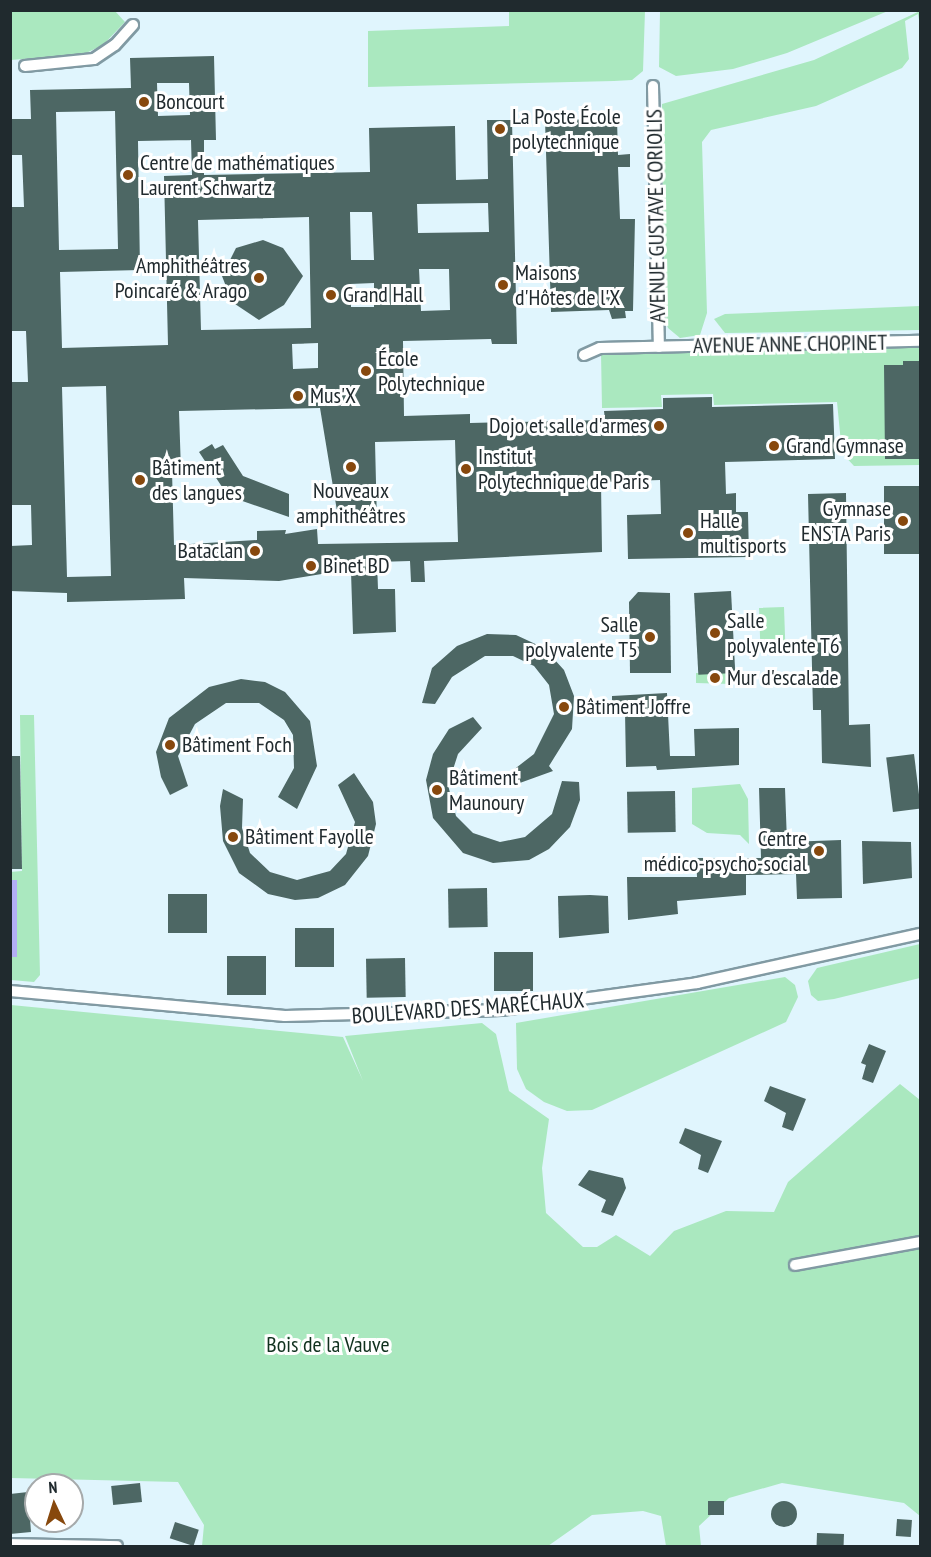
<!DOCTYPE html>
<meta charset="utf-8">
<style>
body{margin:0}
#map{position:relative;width:931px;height:1557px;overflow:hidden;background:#e0f5fd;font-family:"PT Sans Narrow",sans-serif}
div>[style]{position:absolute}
.green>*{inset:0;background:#aae8bf;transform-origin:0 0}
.water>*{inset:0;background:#b3aef5;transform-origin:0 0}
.building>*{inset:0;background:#4d6764;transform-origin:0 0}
.round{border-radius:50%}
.roads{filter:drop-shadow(2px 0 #819aa3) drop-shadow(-2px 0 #819aa3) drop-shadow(0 2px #819aa3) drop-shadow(0 -2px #819aa3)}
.street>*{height:10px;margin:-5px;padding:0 5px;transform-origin:5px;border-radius:5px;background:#fff}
.dots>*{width:16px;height:16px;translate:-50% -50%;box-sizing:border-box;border:3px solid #fff;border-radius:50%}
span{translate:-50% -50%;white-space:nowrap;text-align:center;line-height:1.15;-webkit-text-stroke:6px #fff;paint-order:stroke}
.poi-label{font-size:22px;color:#202a2e}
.left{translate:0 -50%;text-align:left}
.right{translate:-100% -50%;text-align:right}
.street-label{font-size:22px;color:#202a2e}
.park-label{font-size:22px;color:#10311e}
.frame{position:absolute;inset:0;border:12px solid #202a2e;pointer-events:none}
.north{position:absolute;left:24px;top:1473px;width:60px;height:60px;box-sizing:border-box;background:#fff;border:2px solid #a6aaab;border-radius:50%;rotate:356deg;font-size:16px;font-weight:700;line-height:24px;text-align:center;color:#202a2e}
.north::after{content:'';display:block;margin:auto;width:21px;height:27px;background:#87480d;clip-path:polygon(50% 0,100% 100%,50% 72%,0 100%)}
</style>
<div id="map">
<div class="green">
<div style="clip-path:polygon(10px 11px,115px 11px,125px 22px,103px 45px,84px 54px,11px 60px)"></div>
<div style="clip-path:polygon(509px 11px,645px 11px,643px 71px,632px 80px,614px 81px,368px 87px,368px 31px,509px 26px)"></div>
<div style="clip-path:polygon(660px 11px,660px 10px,888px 11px,787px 53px,733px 69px,676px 76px,659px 67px)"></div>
<div style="clip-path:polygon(920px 11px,920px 26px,918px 14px,905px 21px,909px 59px,902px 68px,816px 106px,711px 130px,702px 142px,707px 313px,700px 335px,680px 338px,668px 328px,663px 313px,662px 104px,814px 60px)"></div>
<div style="clip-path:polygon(920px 306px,920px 330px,725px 333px,714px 319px,725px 314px)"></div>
<div style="clip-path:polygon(920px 346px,920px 465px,854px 466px,842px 453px,837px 402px,714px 405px,713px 394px,661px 395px,662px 407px,602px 408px,601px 353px)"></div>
<div style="left:784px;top:607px;width:46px;height:25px;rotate:88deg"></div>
<div style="clip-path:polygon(696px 673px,736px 673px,731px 684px,696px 683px)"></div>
<div style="clip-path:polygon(20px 715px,34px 715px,40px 975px,34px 982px,11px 980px,10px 872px,22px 871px)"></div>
<div style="clip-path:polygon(740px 784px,748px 799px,749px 844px,740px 835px,707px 833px,692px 824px,692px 788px)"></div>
<div style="clip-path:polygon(920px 944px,920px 978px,834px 999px,818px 1001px,811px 995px,808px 981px,817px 968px)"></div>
<div style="clip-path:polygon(785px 977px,795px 985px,798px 997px,786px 1022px,592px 1110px,567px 1111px,544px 1102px,526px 1089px,517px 1069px,516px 1023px)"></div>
<div style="clip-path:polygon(11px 1005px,343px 1037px,363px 1081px,345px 1036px,482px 1023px,496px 1034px,509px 1091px,549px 1119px,542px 1168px,546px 1213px,583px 1247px,597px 1247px,616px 1235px,650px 1256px,674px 1231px,726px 1211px,774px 1212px,788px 1182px,900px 1084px,920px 1100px,920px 1516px,904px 1503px,782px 1483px,729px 1498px,699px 1526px,701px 1546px,666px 1546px,661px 1516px,643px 1511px,592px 1515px,548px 1546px,202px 1546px,204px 1525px,178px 1482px,11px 1478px)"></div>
</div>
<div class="water">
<div style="left:10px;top:880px;width:7px;height:77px"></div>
</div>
<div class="building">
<div style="clip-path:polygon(evenodd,214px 56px,216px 140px,204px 140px,204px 175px,370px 172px,369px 128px,455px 126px,456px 180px,488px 179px,487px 120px,512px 120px,517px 344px,492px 344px,491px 339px,403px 341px,404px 416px,470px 414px,470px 423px,605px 420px,604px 411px,663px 409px,663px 398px,712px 397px,712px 407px,833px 404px,835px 459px,725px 462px,726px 494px,736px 493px,736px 512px,748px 512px,749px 557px,628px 559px,627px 515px,661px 514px,660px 480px,601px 482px,602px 552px,424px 561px,425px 582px,411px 582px,410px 561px,377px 562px,378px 589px,395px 589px,396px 632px,353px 634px,351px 572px,346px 570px,279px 581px,184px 578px,185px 599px,67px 602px,67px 593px,10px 591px,10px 546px,32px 545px,31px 505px,10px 505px,10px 382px,28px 382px,26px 331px,10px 331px,10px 207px,24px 207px,22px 155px,10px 155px,10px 119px,31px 119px,30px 90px,131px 88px,130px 58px,214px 56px,157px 83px,189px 83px,190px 115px,158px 116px,157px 83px,214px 56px,115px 111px,118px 249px,59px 250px,56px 112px,115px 111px,214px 56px,191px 140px,192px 175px,164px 176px,168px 345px,62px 348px,60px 272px,140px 270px,138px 141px,191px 140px,214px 56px,488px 203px,489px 232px,418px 233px,417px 204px,488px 203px,214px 56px,350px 212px,372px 212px,374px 260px,351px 260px,350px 212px,214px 56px,309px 217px,311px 328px,201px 330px,198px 220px,309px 217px,214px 56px,419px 269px,449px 269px,450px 310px,421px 311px,419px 269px,214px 56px,374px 283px,374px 307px,351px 307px,350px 284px,374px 283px,214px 56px,318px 343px,318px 368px,293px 369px,292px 344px,318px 343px,214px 56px,106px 386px,111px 576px,67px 577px,62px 387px,106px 386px,214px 56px,320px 408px,339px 523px,377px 523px,375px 442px,455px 440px,458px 542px,318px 544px,317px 529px,285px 534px,286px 530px,257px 531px,257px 540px,174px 545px,172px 471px,181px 471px,179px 411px,320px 408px)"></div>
<div style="clip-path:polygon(617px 119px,618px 155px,630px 154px,630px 167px,618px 167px,620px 219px,635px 219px,633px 311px,625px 311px,626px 318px,612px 319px,609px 310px,551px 312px,545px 120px)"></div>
<div style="clip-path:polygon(263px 240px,283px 248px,303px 276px,284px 305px,259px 320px,232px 302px,222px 276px,236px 248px)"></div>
<div style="clip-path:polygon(903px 361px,921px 361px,921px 459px,885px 459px,884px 365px,903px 365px)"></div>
<div style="clip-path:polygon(212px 444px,215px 449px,223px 445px,243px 476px,289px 494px,289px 517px,228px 496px,199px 452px)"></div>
<div style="left:921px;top:486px;width:68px;height:37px;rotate:90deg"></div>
<div style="clip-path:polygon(846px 493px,849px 725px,870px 724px,871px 767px,822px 763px,821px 710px,813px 710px,808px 494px)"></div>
<div style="left:731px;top:591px;width:82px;height:37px;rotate:87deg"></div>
<div style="clip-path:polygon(638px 592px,670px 593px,671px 673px,630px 673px,629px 602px)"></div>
<div style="clip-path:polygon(487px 634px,516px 635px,544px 648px,564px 670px,574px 696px,572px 729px,549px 766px,553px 771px,517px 784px,512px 771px,534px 754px,554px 714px,549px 685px,534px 666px,513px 656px,485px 656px,452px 677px,435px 704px,422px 703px,432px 668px,457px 646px)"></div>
<div style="clip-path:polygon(241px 679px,265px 682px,285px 692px,310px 721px,317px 766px,297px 809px,278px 797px,294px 768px,293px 735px,284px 720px,259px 703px,226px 703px,195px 724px,178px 756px,188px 786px,170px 795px,161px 777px,156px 752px,169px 718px,209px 687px)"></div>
<div style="clip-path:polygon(667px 693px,670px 756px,695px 756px,694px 729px,739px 728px,739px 765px,657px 770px,656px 766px,626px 767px,625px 712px,612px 712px,612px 696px)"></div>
<div style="clip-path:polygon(473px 717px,482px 728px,458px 754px,448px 785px,456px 816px,473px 833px,500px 842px,525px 837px,552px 814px,562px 781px,579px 782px,580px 800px,570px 827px,549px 849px,529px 860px,493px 863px,463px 853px,433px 818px,426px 780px,433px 754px,449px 729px)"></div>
<div style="left:914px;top:754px;width:55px;height:28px;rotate:83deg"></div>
<div style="clip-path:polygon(10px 756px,20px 756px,22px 869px,10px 869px)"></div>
<div style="clip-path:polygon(354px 773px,373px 802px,376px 824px,368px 856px,345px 885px,318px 898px,295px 900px,268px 894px,239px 873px,223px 841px,220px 806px,223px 789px,243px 799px,242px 828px,250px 853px,270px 872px,297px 880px,330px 871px,346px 854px,355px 822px,338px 785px)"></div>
<div style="clip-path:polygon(759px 788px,785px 788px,787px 842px,841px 840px,842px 898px,797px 899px,796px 874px,746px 875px,746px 895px,677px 901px,678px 914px,628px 920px,627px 877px,697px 877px,696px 858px,761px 858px)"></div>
<div style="left:675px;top:791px;width:41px;height:48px;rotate:89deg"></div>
<div style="clip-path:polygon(862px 841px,911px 842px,912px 878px,863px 884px)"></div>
<div style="left:487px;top:888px;width:39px;height:39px;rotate:89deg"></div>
<div style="left:207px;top:894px;width:39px;height:39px;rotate:90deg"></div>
<div style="clip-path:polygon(590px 895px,608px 896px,609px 933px,559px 938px,558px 896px)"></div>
<div style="left:295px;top:928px;width:39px;height:39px"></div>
<div style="left:494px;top:952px;width:39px;height:39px"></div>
<div style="left:227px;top:956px;width:39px;height:39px"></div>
<div style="left:405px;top:958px;width:39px;height:39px;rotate:89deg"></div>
<div style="clip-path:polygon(869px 1044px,886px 1051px,873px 1083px,862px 1079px,866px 1065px,861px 1063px)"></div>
<div style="clip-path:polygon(770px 1086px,806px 1099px,793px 1131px,782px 1127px,786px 1113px,764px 1101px)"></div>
<div style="clip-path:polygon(685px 1128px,722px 1141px,708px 1173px,698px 1169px,701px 1155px,679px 1143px)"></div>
<div style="clip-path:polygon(589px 1170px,623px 1178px,626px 1188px,613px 1216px,601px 1212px,606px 1200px,578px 1185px)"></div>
<div style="left:140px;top:1483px;width:19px;height:29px;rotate:84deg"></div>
<div style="clip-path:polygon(28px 1492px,31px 1532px,10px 1534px,10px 1494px)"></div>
<div class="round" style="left:771px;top:1501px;width:26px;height:26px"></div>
<div style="left:708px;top:1501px;width:16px;height:14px"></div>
<div style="left:897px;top:1519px;width:15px;height:17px;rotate:4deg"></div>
<div style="left:175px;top:1522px;width:25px;height:17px;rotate:18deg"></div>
<div style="left:817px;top:1533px;width:27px;height:13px;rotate:2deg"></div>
</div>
<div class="roads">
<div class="street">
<div style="left:25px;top:66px;width:69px;rotate:-5.8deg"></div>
<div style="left:94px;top:59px;width:25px;rotate:-34deg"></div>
<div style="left:115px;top:45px;width:27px;rotate:-48deg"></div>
<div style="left:653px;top:86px;width:261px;rotate:88.7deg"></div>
<div style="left:584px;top:355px;width:17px;rotate:-24deg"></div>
<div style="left:600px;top:348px;width:320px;rotate:-1.3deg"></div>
<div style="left:10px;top:991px;width:276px;rotate:5.2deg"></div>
<div style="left:285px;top:1016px;width:216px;rotate:-1.6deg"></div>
<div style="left:501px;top:1010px;width:198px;rotate:-7.8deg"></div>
<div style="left:697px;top:983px;width:228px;rotate:-12.4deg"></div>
<div style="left:795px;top:1265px;width:127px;rotate:-10.4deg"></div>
<div style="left:10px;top:1544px;width:107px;rotate:1.1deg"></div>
</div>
</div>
<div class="dots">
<div style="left:144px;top:102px;background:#87480d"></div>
<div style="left:500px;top:129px;background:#87480d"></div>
<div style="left:128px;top:175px;background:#87480d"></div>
<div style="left:259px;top:278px;background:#87480d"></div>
<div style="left:503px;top:285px;background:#87480d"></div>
<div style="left:331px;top:295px;background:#87480d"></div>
<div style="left:366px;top:371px;background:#87480d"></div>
<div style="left:298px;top:396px;background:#87480d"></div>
<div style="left:659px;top:426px;background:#87480d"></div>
<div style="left:774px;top:446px;background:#87480d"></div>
<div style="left:351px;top:467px;background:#87480d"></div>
<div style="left:466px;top:469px;background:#87480d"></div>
<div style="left:140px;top:480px;background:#87480d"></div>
<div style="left:903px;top:521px;background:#87480d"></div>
<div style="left:688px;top:533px;background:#87480d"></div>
<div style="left:255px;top:551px;background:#87480d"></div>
<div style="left:311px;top:566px;background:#87480d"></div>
<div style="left:715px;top:633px;background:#87480d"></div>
<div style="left:650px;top:637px;background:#87480d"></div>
<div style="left:715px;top:678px;background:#87480d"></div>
<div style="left:564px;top:707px;background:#87480d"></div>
<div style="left:170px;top:745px;background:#87480d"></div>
<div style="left:437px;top:790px;background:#87480d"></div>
<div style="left:233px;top:837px;background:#87480d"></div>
<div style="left:819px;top:851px;background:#87480d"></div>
</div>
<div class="poi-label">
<span class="left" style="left:156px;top:102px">Boncourt</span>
<span class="left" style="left:512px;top:129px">La Poste École<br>polytechnique</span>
<span class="left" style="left:140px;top:175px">Centre de mathématiques<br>Laurent Schwartz</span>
<span class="right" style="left:247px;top:278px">Amphithéâtres<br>Poincaré &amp; Arago</span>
<span class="left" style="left:515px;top:285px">Maisons<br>d'Hôtes de l'X</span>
<span class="left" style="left:343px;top:295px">Grand Hall</span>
<span class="left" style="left:378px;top:371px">École<br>Polytechnique</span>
<span class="left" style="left:310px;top:396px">Mus'X</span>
<span class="right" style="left:647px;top:426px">Dojo et salle d'armes</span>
<span class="left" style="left:786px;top:446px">Grand Gymnase</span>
<span class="left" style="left:478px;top:469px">Institut<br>Polytechnique de Paris</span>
<span class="left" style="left:152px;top:480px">Bâtiment<br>des langues</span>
<span style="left:351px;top:503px">Nouveaux<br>amphithéâtres</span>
<span class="right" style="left:891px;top:521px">Gymnase<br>ENSTA Paris</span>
<span class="left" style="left:700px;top:533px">Halle<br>multisports</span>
<span class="right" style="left:243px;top:551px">Bataclan</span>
<span class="left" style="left:323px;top:566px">Binet BD</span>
<span class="left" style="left:727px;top:633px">Salle<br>polyvalente T6</span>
<span class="right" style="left:638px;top:637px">Salle<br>polyvalente T5</span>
<span class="left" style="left:727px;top:678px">Mur d'escalade</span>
<span class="left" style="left:576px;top:707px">Bâtiment Joffre</span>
<span class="left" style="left:182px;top:745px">Bâtiment Foch</span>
<span class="left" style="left:449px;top:790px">Bâtiment<br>Maunoury</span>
<span class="left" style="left:245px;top:837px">Bâtiment Fayolle</span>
<span class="right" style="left:807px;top:851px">Centre<br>médico-psycho-social</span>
</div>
<div class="street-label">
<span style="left:656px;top:216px;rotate:-91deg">AVENUE GUSTAVE CORIOLIS</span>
<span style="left:790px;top:344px;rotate:-1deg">AVENUE ANNE CHOPINET</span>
<span style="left:468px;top:1008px;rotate:-4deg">BOULEVARD DES MARÉCHAUX</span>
</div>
<div class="park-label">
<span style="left:328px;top:1345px">Bois de la Vauve</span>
</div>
<div class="frame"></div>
<div class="north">N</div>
</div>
